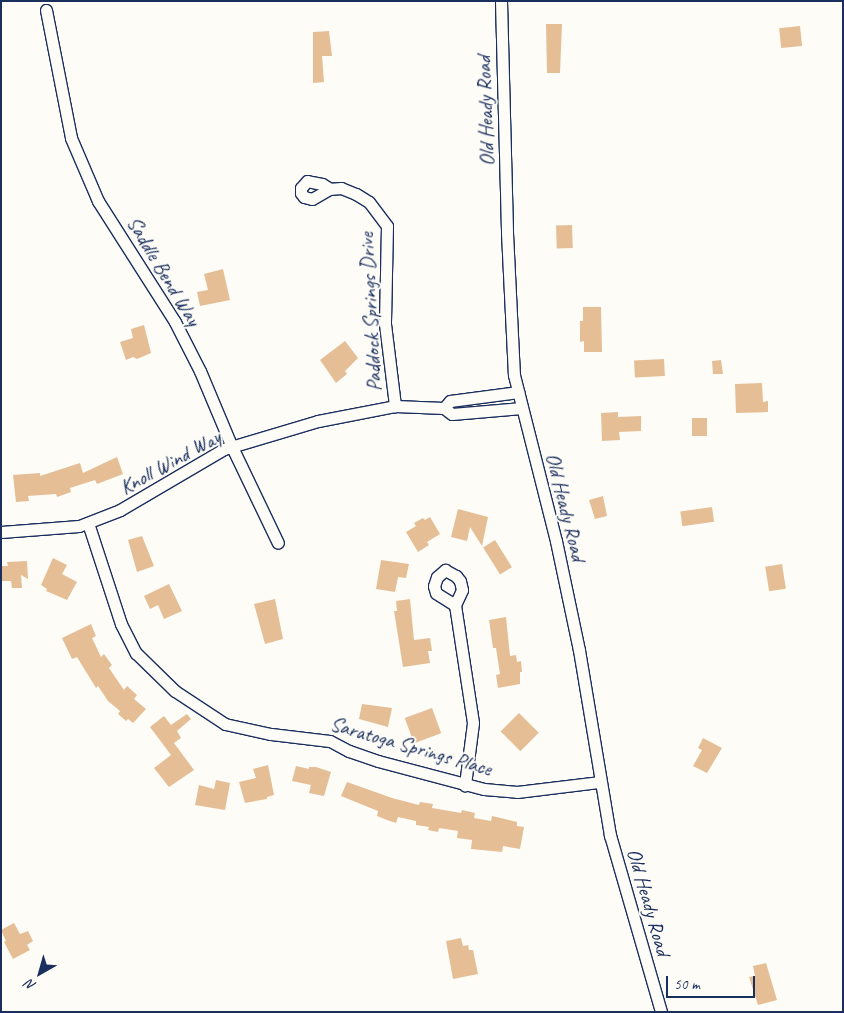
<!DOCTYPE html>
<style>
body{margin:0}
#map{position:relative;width:844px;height:1013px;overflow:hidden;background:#fdfcf7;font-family:Caveat,sans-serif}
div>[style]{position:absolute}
.building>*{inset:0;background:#e5be96;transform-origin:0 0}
.roads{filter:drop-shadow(1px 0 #1b2f5e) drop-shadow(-1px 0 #1b2f5e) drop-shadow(0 1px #1b2f5e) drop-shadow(0 -1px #1b2f5e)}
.minor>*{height:11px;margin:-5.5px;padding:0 5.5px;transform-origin:5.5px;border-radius:5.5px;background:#fdfcf7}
span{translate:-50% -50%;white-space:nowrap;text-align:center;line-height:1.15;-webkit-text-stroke:4px #fdfcf7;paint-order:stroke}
.street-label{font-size:21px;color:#1b2f5e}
.frame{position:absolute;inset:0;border:2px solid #1b2f5e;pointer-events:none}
.north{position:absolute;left:15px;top:948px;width:50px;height:50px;-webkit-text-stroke:4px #fdfcf7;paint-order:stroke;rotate:218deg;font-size:14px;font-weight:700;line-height:20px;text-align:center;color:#1b2f5e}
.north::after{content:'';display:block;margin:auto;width:18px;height:22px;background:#1b2f5e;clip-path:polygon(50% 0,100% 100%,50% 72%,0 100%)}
.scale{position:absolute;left:666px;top:976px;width:89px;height:22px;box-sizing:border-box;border:2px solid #1b2f5e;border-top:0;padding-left:6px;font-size:15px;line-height:18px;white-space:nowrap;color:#1b2f5e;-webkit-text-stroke:4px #fdfcf7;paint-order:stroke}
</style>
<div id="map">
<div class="building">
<div style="clip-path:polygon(546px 24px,562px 24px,560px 73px,547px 73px)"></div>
<div style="left:800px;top:26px;width:20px;height:21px;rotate:84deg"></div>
<div style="clip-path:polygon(329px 31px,332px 56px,322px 56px,324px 82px,313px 83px,313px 32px)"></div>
<div style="left:572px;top:225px;width:23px;height:16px;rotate:88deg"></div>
<div style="clip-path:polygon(223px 269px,230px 300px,200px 306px,197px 292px,208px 290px,204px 274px)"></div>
<div style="clip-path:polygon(583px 307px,601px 307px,602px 352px,584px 352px,584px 341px,580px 342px,580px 321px,583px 321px)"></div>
<div style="clip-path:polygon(144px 325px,151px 353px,137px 359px,133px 357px,126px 360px,120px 342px,133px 338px,131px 329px)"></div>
<div style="clip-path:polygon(345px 341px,358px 358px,345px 371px,347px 374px,336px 383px,320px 360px)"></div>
<div style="left:664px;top:359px;width:17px;height:30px;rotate:87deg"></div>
<div style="clip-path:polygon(721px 360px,723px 374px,713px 374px,712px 361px)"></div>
<div style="clip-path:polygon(762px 383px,763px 402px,768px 401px,768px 412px,736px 413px,735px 384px)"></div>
<div style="clip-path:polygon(618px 412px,618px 417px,641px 416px,641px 431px,619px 432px,620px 440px,602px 441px,601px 413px)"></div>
<div style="left:692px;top:418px;width:15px;height:18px"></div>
<div style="clip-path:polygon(117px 457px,123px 474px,97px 484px,95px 480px,70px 488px,71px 492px,57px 497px,56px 494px,28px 496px,29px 501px,16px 502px,13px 475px,40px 473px,40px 476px,80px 463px,83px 473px)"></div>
<div style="clip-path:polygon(603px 496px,607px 516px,595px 519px,589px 500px)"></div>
<div style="left:712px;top:507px;width:15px;height:32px;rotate:82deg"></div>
<div style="clip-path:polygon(458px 509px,488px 517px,482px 546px,470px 527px,467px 541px,451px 537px)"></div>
<div style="clip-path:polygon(430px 517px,440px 534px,427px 542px,429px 545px,418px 552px,406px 532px,416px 526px,414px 523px,423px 518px,425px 520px)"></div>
<div style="clip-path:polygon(142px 536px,154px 566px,137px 572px,128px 540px)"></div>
<div style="left:495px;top:540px;width:32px;height:14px;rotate:58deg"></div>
<div style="clip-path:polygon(53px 558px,67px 565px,62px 574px,77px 582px,67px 600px,46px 591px,47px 589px,41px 585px)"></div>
<div style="clip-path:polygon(381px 560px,409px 564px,406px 578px,398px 577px,395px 592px,376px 589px)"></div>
<div style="clip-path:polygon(27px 561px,28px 579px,21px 575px,22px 588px,12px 588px,11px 581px,1px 581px,1px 566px,8px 566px,7px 562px)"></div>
<div style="left:782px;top:564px;width:25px;height:17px;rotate:81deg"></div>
<div style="clip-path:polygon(169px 584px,182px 611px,164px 619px,158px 605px,150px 609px,144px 596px)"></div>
<div style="clip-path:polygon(275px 599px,283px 639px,265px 644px,254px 604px)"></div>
<div style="clip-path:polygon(410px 599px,414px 640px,430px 638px,432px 651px,428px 651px,430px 663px,403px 667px,394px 611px,397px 611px,396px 601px)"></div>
<div style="clip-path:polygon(506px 617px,510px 656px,516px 655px,517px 662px,521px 661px,522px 672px,520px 672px,520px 684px,498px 688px,496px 675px,500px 674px,496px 648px,493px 648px,489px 620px)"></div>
<div style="clip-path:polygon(91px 624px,96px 636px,92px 638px,101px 657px,104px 654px,112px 665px,109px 668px,124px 690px,127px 686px,137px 695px,134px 699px,146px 709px,133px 723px,128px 719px,126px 721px,118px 714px,120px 711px,108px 701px,98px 686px,96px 688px,77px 657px,72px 659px,62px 638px)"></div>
<div style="clip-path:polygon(362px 704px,392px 708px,388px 727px,359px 719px)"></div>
<div style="left:432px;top:708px;width:27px;height:29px;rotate:70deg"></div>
<div style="left:519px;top:713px;width:28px;height:26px;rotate:45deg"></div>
<div style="clip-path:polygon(187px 714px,191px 719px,177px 731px,181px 738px,174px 743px,194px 770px,169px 787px,154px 768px,171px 755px,150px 727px,164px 716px,171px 725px)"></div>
<div style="clip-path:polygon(703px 738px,722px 748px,707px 773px,693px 766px,702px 750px,698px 748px)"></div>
<div style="clip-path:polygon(268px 765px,274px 795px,267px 797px,267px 799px,245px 803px,239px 782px,256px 778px,253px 769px)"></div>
<div style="clip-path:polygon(296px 766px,309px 769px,309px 767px,316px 767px,331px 772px,324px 796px,309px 793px,311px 785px,292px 781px)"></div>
<div style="clip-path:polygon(216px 780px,230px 783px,225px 810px,195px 805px,199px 785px,214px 789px)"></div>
<div style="clip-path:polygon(347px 782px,392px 798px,419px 805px,420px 802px,433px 804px,432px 808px,461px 813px,462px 810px,475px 813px,474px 818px,491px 821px,492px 816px,517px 822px,517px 826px,524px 827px,520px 849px,503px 846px,502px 852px,471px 849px,472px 840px,457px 838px,458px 831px,439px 828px,438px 832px,428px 830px,429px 827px,416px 825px,416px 821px,398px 817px,396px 823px,387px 820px,377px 816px,378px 811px,341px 796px)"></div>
<div style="clip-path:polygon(14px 923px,20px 934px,28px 931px,33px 941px,27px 945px,30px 950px,13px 959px,4px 942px,6px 941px,1px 930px)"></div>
<div style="clip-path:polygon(461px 938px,463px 946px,468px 945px,469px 950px,473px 950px,478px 974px,453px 979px,446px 941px)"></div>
<div style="clip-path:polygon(766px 963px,777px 1000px,758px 1005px,749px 977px,755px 976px,753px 966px)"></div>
</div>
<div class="roads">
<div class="minor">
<div style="left:501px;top:1px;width:232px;rotate:88.5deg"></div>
<div style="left:507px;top:233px;width:142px;rotate:87.2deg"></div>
<div style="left:514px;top:375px;width:171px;rotate:75.8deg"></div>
<div style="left:556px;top:541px;width:111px;rotate:78.1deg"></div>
<div style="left:579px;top:650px;width:188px;rotate:80.5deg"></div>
<div style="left:610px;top:835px;width:184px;rotate:73.9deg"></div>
<div style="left:46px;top:10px;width:130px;rotate:78.9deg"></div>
<div style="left:71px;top:138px;width:69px;rotate:66.8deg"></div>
<div style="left:98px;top:201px;width:143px;rotate:57.5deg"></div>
<div style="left:175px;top:322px;width:55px;rotate:63deg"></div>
<div style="left:200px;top:371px;width:82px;rotate:67.2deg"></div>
<div style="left:232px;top:447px;width:106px;rotate:64.4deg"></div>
<div style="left:330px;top:189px;width:9px;rotate:-148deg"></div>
<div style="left:322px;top:184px;width:15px;rotate:-169deg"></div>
<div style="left:307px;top:181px;width:9px;rotate:131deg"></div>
<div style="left:301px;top:188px;width:5px;rotate:90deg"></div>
<div style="left:301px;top:193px;width:5px;rotate:53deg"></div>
<div style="left:304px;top:197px;width:8px;rotate:14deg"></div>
<div style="left:312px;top:199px;width:20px;rotate:-30deg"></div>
<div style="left:329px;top:189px;width:12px;rotate:-5deg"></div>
<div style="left:341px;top:188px;width:16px;rotate:22deg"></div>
<div style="left:356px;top:194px;width:15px;rotate:32deg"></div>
<div style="left:369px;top:202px;width:30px;rotate:53deg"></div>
<div style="left:387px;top:226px;width:98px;rotate:91.2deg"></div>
<div style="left:385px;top:324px;width:83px;rotate:83deg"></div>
<div style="left:444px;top:408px;width:9px;rotate:-49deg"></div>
<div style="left:450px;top:401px;width:69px;rotate:-7.5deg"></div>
<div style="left:88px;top:523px;width:106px;rotate:71.9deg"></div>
<div style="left:121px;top:624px;width:33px;rotate:63deg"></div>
<div style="left:136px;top:653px;width:54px;rotate:44.3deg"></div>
<div style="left:175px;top:691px;width:60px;rotate:33.4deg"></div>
<div style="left:225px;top:724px;width:47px;rotate:12.3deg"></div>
<div style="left:271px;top:734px;width:59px;rotate:6.8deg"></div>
<div style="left:330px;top:741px;width:21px;rotate:28deg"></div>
<div style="left:349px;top:751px;width:31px;rotate:19deg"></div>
<div style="left:378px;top:761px;width:110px;rotate:14.8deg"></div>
<div style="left:484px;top:789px;width:33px;rotate:5deg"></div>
<div style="left:517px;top:792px;width:84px;rotate:-6.9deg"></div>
<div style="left:1px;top:532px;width:78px;rotate:-4.4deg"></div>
<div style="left:79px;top:526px;width:44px;rotate:-21.3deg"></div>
<div style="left:120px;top:510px;width:121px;rotate:-30.4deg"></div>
<div style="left:224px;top:449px;width:98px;rotate:-16.6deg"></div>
<div style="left:318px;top:421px;width:78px;rotate:-11deg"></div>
<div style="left:395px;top:406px;width:49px;rotate:2.3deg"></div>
<div style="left:444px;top:408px;width:10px;rotate:37deg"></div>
<div style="left:452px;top:414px;width:70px;rotate:-4.9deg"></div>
<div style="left:455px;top:605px;width:22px;rotate:-148deg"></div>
<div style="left:436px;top:593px;width:7px;rotate:-106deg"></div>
<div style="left:434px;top:586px;width:9px;rotate:-72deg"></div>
<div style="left:437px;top:577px;width:11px;rotate:-41deg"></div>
<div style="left:445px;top:570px;width:13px;rotate:29deg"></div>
<div style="left:456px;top:576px;width:6px;rotate:51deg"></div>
<div style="left:460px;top:581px;width:9px;rotate:77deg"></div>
<div style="left:462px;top:590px;width:17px;rotate:115deg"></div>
<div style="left:455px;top:605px;width:119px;rotate:81.3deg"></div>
<div style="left:473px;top:723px;width:63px;rotate:97.4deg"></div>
</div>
</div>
<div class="street-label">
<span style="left:485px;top:111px;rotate:-92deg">Old Heady Road</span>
<span style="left:164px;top:271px;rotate:59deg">Saddle Bend Way</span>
<span style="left:370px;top:312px;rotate:-93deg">Paddock Springs Drive</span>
<span style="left:170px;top:462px;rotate:-29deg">Knoll Wind Way</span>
<span style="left:566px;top:507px;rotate:76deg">Old Heady Road</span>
<span style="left:411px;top:746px;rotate:16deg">Saratoga Springs Place</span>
<span style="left:649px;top:902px;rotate:74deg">Old Heady Road</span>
</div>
<div class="frame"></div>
<div class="north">N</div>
<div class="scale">50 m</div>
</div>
